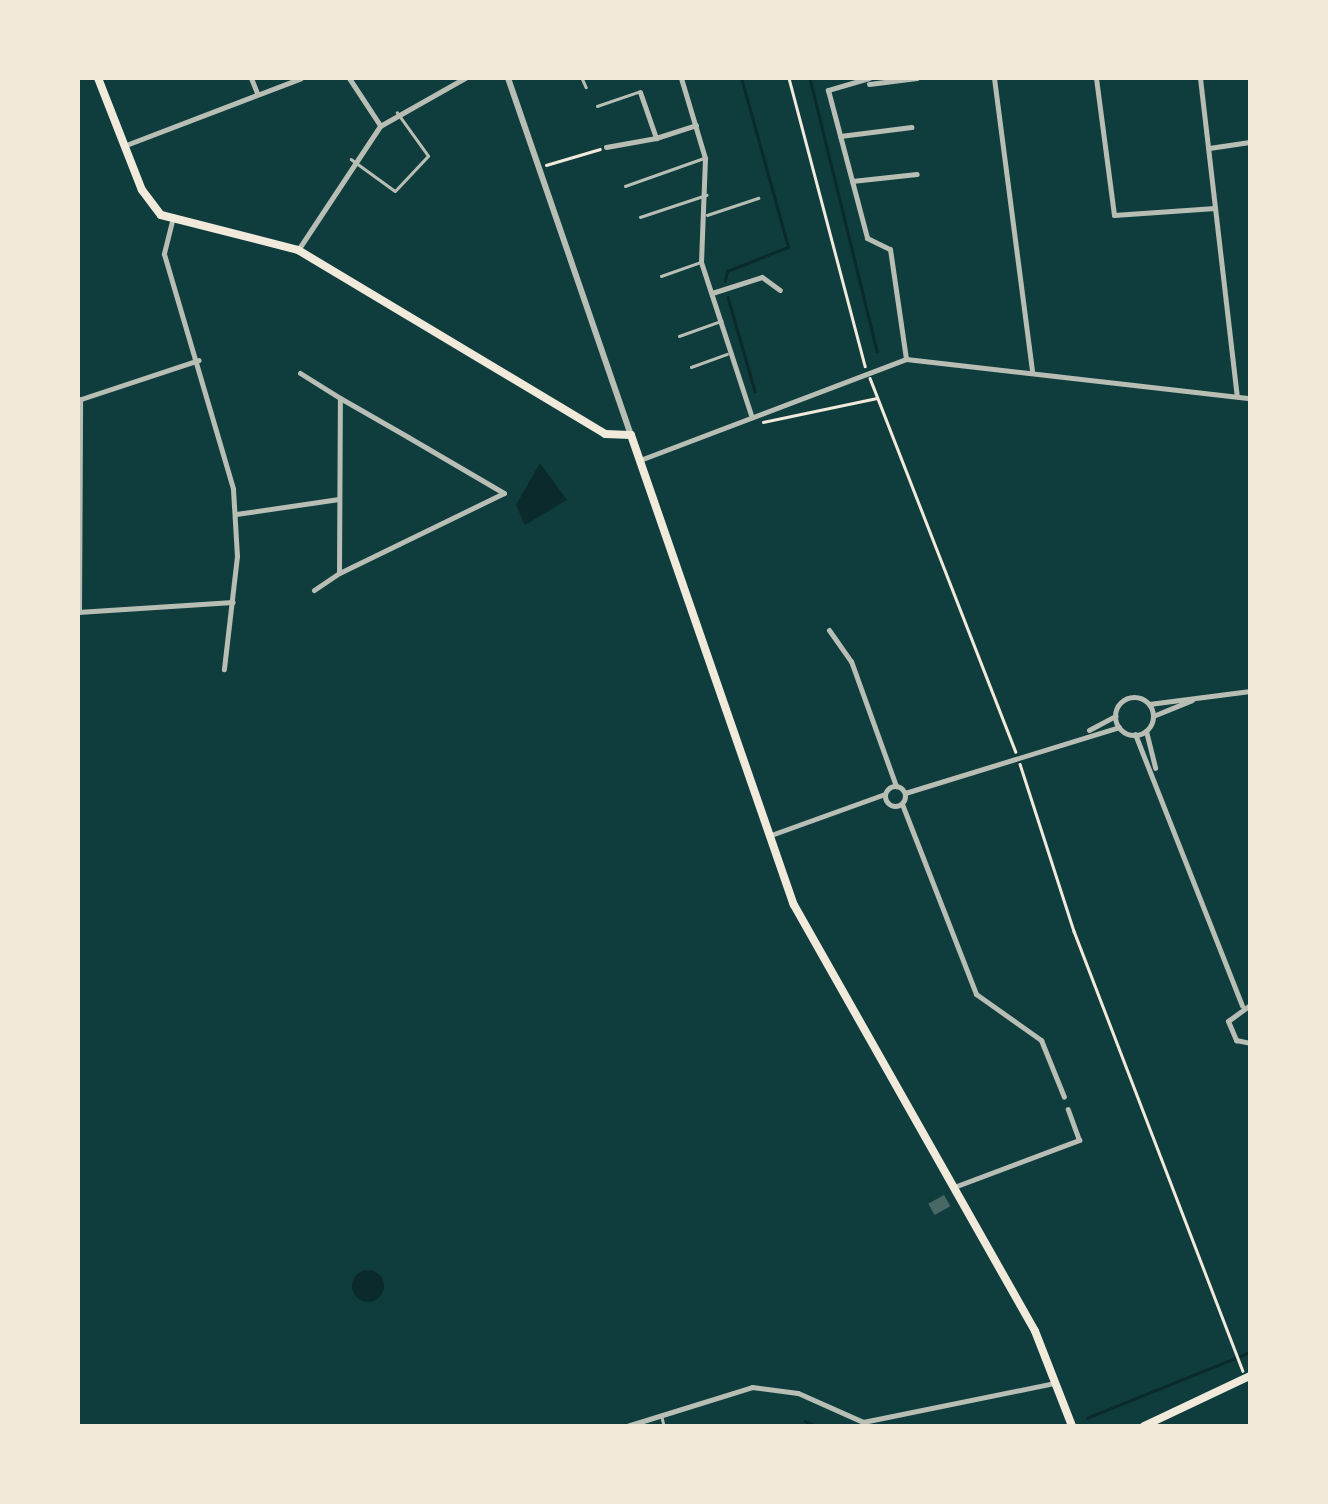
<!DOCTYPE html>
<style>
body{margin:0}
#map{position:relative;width:1328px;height:1504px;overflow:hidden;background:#0f3d3e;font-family:Helvetica,sans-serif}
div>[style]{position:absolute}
.water>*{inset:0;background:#0a2a2b}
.round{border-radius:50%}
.stream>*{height:2.5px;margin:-1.25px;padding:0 1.25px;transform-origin:1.25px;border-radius:1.25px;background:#0a2a2b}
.building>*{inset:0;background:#486865;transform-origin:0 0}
.path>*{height:2.5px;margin:-1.25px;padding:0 1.25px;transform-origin:1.25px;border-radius:1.25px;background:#f1e9da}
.service>*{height:2.5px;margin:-1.25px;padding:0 1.25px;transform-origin:1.25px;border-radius:1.25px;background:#b8beb3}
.minor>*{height:5px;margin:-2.5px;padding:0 2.5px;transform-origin:2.5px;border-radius:2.5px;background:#b8beb3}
.minor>.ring{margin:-2.5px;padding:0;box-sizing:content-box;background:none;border:5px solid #b8beb3;border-radius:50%}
.tertiary>*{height:6px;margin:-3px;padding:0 3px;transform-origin:3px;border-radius:3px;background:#b8beb3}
.secondary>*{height:8px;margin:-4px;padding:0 4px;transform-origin:4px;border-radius:4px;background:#f1e9da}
span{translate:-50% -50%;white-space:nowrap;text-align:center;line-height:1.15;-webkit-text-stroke:8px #f1e9da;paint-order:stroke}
.frame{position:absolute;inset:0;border:80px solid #f1e9da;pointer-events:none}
</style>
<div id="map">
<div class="water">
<div style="clip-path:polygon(540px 463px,567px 500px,525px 525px,516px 505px)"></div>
<div class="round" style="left:352px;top:1270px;width:32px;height:32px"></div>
</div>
<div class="stream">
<div style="left:810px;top:78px;width:281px;rotate:76.2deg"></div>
<div style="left:725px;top:281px;width:10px;rotate:-79deg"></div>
<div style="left:727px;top:271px;width:66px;rotate:-21.5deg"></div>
<div style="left:788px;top:247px;width:175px;rotate:-105.5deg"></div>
<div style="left:728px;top:297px;width:98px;rotate:74deg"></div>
<div style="left:1087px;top:1418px;width:176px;rotate:-22deg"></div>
<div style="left:805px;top:1421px;width:12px;rotate:24deg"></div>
</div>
<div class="building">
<div style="left:944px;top:1195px;width:13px;height:18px;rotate:61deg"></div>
</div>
<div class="path">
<div style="left:789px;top:78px;width:298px;rotate:75.2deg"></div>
<div style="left:546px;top:165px;width:56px;rotate:-16.5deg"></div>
<div style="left:870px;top:378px;width:401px;rotate:68.7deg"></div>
<div style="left:763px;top:422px;width:116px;rotate:-11.9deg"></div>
<div style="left:1020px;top:764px;width:176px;rotate:72.1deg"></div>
<div style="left:1074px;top:931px;width:471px;rotate:69deg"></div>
</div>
<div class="service">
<div style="left:582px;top:78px;width:10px;rotate:66deg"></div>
<div style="left:597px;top:106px;width:43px;rotate:-18.9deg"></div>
<div style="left:351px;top:159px;width:54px;rotate:36deg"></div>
<div style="left:395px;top:191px;width:48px;rotate:-46.7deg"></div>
<div style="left:428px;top:156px;width:53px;rotate:-125.8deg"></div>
<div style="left:625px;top:186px;width:84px;rotate:-19.5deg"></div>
<div style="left:707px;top:215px;width:54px;rotate:-18.4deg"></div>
<div style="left:640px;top:217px;width:70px;rotate:-18.4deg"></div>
<div style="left:661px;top:276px;width:42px;rotate:-19.3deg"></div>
<div style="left:679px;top:336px;width:45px;rotate:-19.7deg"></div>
<div style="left:691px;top:367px;width:38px;rotate:-20deg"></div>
<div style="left:662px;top:1417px;width:9px;rotate:77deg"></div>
</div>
<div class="minor">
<div style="left:251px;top:78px;width:16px;rotate:68deg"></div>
<div style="left:349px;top:78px;width:56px;rotate:56.6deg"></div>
<div style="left:681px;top:78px;width:84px;rotate:73.3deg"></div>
<div style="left:705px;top:158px;width:104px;rotate:92.2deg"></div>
<div style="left:701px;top:262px;width:161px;rotate:71.9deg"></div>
<div style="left:869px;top:78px;width:43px;rotate:163.7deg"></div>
<div style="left:828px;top:90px;width:153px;rotate:75.2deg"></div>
<div style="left:867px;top:238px;width:25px;rotate:26deg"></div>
<div style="left:890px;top:249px;width:111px;rotate:81.7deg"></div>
<div style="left:994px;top:78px;width:295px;rotate:82.6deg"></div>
<div style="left:1096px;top:78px;width:138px;rotate:82.5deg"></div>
<div style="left:1114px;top:215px;width:101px;rotate:-4deg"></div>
<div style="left:1200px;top:78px;width:320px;rotate:83.4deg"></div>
<div style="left:869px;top:84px;width:48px;rotate:-7.1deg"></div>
<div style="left:640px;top:92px;width:49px;rotate:70.8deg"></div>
<div style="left:656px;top:138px;width:42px;rotate:-18deg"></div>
<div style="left:840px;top:136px;width:72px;rotate:-7.2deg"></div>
<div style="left:126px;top:145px;width:187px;rotate:-20.9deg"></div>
<div style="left:606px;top:147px;width:51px;rotate:-10.2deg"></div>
<div style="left:1209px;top:148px;width:41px;rotate:-8.3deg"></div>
<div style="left:852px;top:181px;width:65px;rotate:-6.1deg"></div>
<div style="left:172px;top:221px;width:34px;rotate:104deg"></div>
<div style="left:164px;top:254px;width:245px;rotate:73.6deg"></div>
<div style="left:233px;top:489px;width:67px;rotate:86.6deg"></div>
<div style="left:237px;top:556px;width:114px;rotate:96.6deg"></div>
<div style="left:298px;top:250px;width:149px;rotate:-56.5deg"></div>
<div style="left:380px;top:126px;width:98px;rotate:-29.5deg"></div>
<div style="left:712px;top:293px;width:52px;rotate:-17.7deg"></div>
<div style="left:762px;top:277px;width:22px;rotate:36deg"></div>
<div style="left:300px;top:373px;width:47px;rotate:32deg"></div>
<div style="left:340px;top:398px;width:78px;rotate:29.8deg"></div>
<div style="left:408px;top:437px;width:111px;rotate:30.3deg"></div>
<div style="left:504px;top:493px;width:183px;rotate:154.1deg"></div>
<div style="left:339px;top:573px;width:175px;rotate:-89.7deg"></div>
<div style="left:78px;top:400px;width:127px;rotate:-18.3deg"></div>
<div style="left:640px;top:460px;width:285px;rotate:-20.8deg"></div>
<div style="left:906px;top:359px;width:346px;rotate:6.5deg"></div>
<div style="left:236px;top:514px;width:104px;rotate:-8.3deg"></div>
<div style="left:314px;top:590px;width:30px;rotate:-34deg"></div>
<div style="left:78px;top:612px;width:155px;rotate:-3.7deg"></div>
<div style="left:79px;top:612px;width:213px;rotate:-89.7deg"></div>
<div style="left:829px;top:630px;width:38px;rotate:55deg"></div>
<div style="left:851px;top:661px;width:133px;rotate:70.2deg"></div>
<div class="ring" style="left:1115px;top:697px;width:33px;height:33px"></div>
<div style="left:1149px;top:704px;width:102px;rotate:-7.3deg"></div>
<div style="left:1153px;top:716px;width:42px;rotate:-22.3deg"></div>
<div style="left:1089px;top:730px;width:30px;rotate:-28deg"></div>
<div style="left:1146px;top:731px;width:38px;rotate:76deg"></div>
<div style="left:1135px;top:734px;width:292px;rotate:68.5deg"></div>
<div class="ring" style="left:885px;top:786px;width:15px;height:15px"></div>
<div style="left:905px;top:793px;width:224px;rotate:-17.1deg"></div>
<div style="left:902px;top:804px;width:204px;rotate:68.7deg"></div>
<div style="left:976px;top:994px;width:80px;rotate:35.3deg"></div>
<div style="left:1041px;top:1040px;width:61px;rotate:68deg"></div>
<div style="left:771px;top:835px;width:121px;rotate:-19.8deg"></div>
<div style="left:1250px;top:1005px;width:27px;rotate:144deg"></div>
<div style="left:1228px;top:1021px;width:21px;rotate:67deg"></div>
<div style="left:1236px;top:1040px;width:14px;rotate:12deg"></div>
<div style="left:954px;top:1187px;width:134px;rotate:-20.6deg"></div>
<div style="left:1079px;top:1140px;width:33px;rotate:-110deg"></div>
<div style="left:627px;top:1426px;width:131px;rotate:-17.3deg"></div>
<div style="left:752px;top:1387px;width:46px;rotate:7.4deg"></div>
<div style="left:798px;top:1393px;width:71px;rotate:24deg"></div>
<div style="left:863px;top:1422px;width:196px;rotate:-11.5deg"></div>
</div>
<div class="tertiary">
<div style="left:508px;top:78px;width:378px;rotate:71deg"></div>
</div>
<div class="secondary">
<div style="left:98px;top:78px;width:120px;rotate:68.6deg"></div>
<div style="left:142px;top:190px;width:31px;rotate:53deg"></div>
<div style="left:161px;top:215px;width:141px;rotate:14.3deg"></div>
<div style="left:298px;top:250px;width:358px;rotate:30.9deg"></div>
<div style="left:605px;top:434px;width:26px;rotate:2deg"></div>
<div style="left:631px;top:435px;width:497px;rotate:70.9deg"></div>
<div style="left:794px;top:905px;width:489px;rotate:60.5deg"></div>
<div style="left:1035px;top:1331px;width:102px;rotate:68.7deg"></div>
<div style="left:1144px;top:1426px;width:117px;rotate:-25.3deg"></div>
</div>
<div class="frame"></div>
</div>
